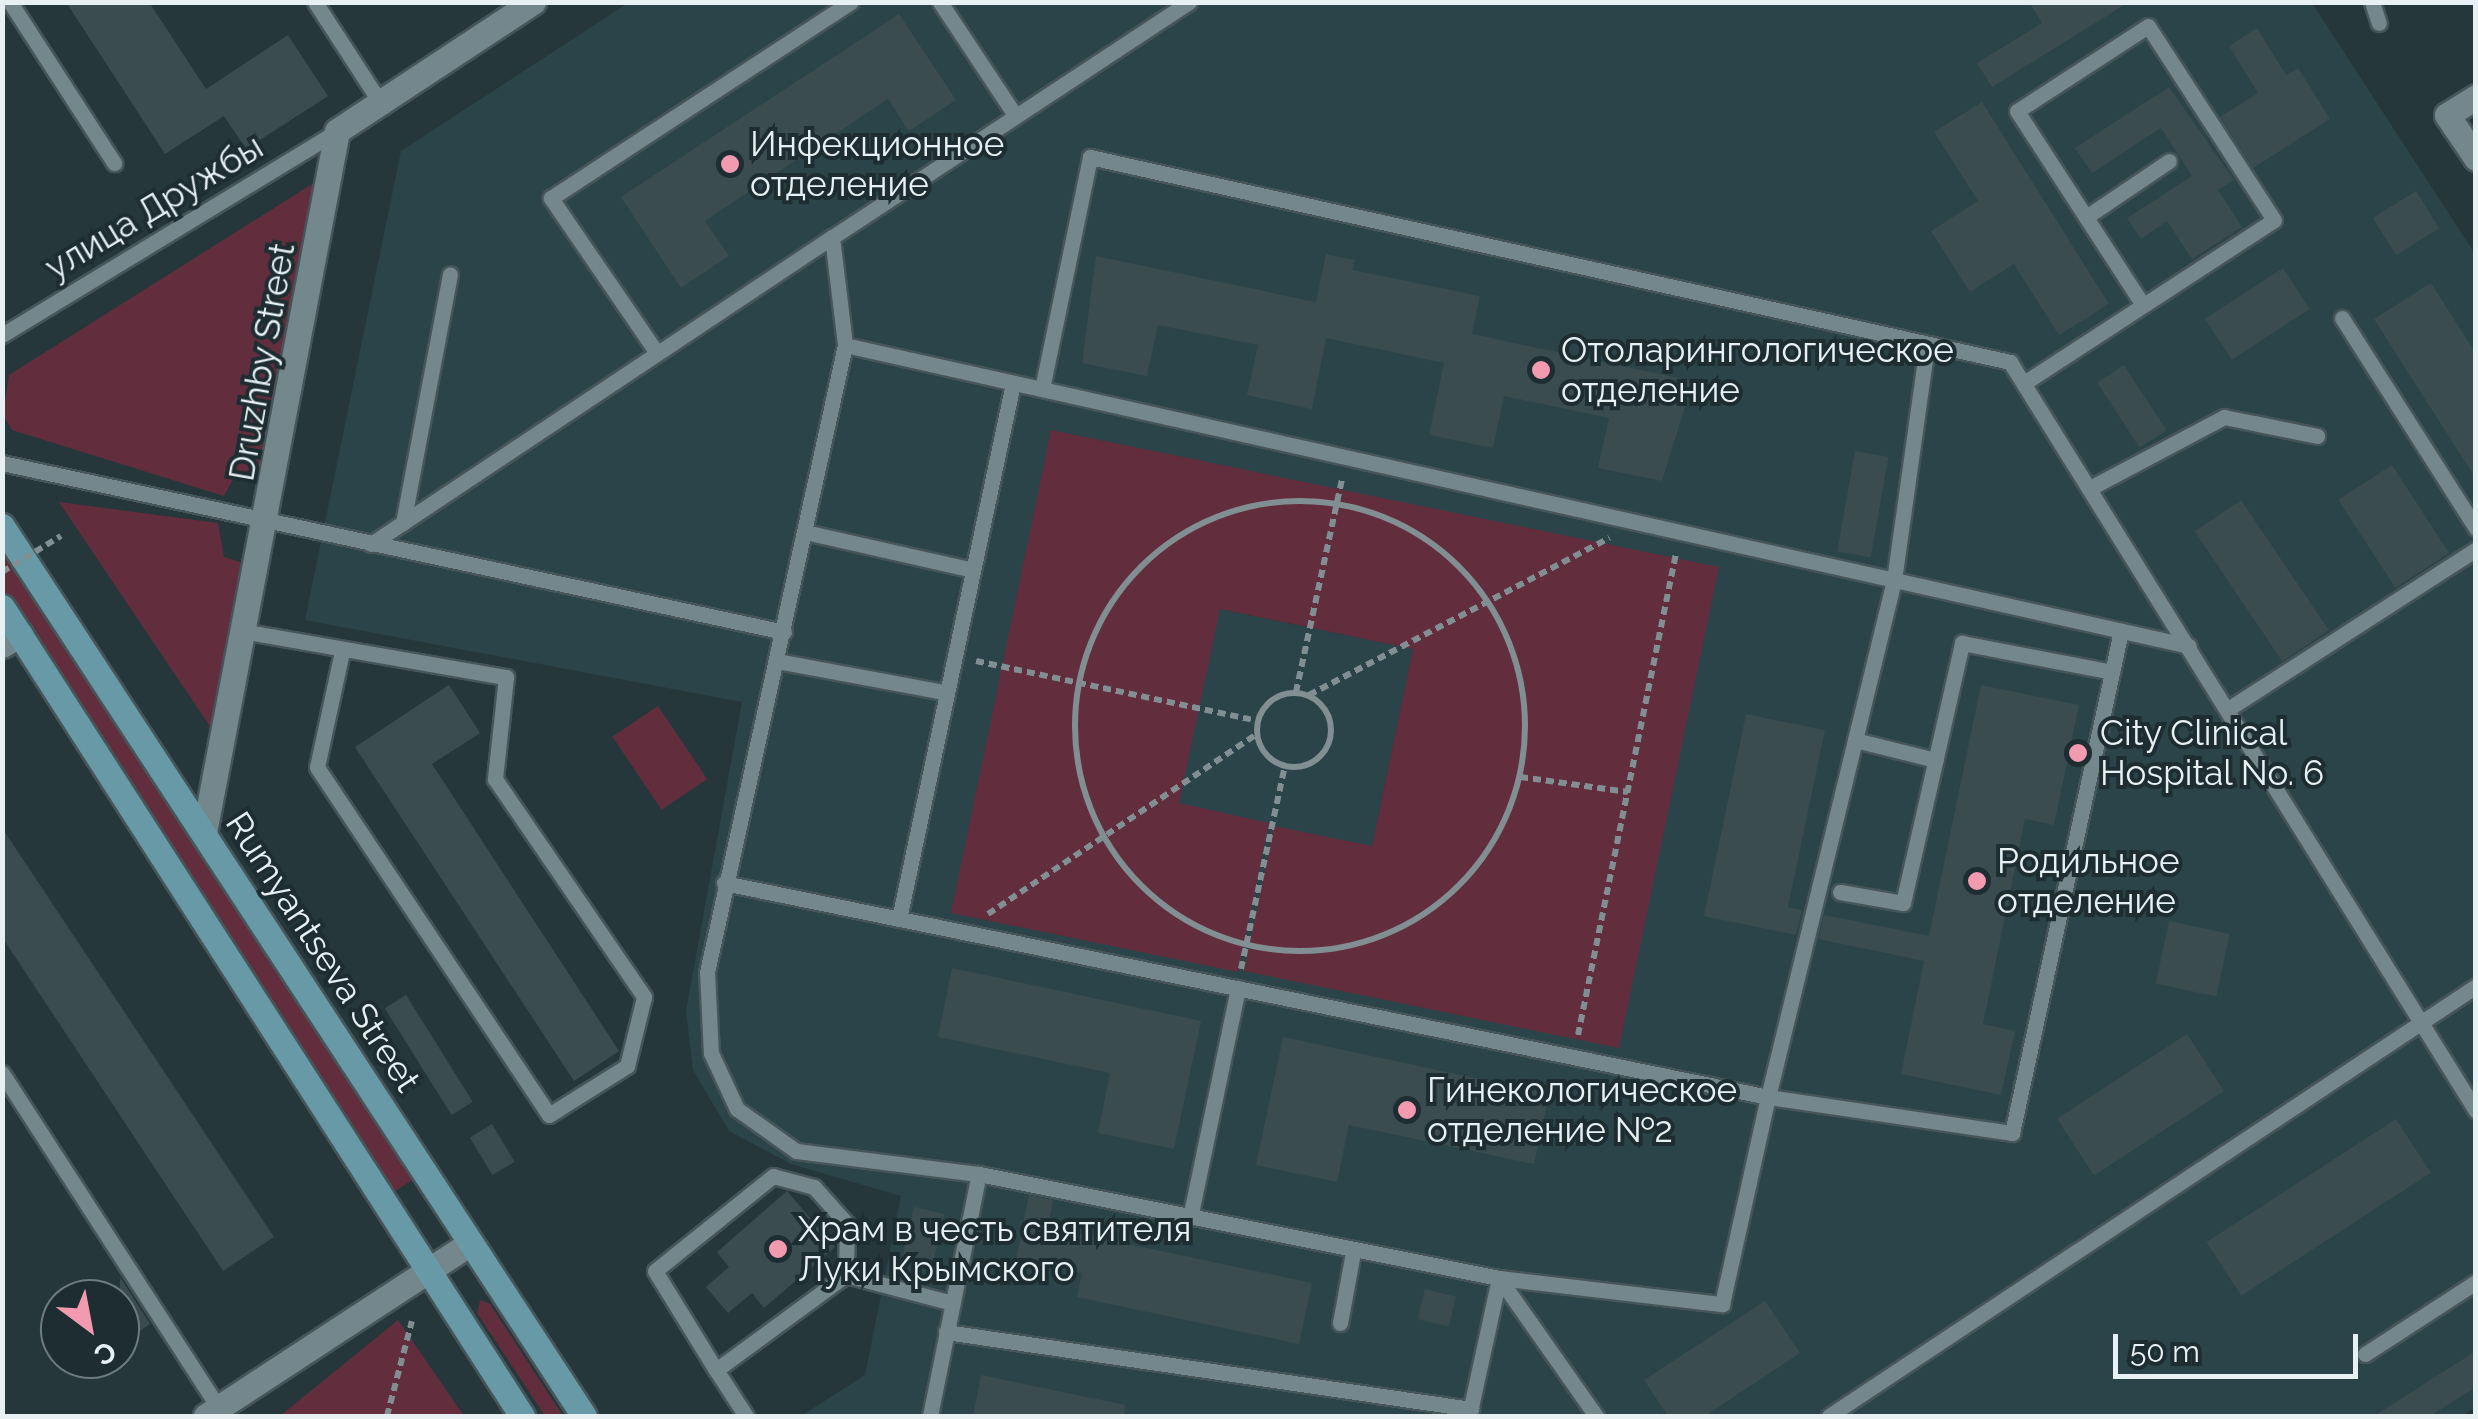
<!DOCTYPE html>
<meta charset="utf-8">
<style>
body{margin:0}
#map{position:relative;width:2478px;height:1419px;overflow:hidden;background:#26373b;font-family:Raleway,sans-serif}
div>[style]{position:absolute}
.built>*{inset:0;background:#2a4449}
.green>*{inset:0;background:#622e3d;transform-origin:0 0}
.building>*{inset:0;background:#3a4c50;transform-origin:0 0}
.path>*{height:6px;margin-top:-3px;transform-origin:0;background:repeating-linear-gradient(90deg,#818f93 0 8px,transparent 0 13px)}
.path>.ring{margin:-3px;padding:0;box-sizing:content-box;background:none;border:6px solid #818f93;border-radius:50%}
.roads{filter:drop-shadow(2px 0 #465559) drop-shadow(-2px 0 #465559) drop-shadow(0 2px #465559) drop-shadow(0 -2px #465559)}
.lane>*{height:15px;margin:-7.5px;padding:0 7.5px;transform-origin:7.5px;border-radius:7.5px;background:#74878c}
.street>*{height:25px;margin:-12.5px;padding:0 12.5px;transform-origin:12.5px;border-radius:12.5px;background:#74878c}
.secondary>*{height:25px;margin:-12.5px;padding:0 12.5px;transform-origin:12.5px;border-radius:12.5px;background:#679aa6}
.path-bridge>*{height:6px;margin-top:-3px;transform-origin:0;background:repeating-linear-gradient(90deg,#818f93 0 8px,transparent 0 13px)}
.dots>*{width:28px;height:28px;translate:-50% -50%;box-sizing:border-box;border:5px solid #1d2d31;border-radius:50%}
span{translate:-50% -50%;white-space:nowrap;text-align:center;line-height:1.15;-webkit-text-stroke:8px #1d2d31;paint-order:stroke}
.poi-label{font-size:35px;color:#e7f1f4}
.left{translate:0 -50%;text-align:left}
.street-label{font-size:35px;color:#e7f1f4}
.frame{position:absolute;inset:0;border:5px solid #e7f1f4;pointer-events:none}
.north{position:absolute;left:40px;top:1279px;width:100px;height:100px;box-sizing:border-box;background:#1d2d31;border:2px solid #6e7b7f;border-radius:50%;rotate:148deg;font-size:28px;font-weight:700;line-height:40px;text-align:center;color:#e7f1f4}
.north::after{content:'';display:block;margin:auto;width:35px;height:45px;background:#f19ab0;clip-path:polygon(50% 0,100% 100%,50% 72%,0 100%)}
.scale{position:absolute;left:2113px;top:1334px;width:245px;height:45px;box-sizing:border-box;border:5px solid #e7f1f4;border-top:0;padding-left:12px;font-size:30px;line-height:35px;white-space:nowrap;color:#e7f1f4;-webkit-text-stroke:8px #1d2d31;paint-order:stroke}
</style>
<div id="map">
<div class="built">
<div style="clip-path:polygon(evenodd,628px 3px,2312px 3px,2475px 254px,2475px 1408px,2462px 1416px,801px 1416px,865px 1375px,901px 1196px,791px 1164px,729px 1131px,693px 1070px,686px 1011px,742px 702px,305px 620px,401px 151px,628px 3px,1051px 430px,1718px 568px,1244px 970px,1372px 846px,1413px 649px,1219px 609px,1178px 804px,1051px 430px)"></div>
</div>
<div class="green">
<div style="clip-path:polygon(317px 181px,269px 462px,234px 477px,224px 496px,12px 430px,3px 415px,9px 375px)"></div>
<div style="clip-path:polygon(1051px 430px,1719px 567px,1619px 1048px,1244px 971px,1274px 826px,1372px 846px,1413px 649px,1220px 609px,1179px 803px,1269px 823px,1238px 972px,951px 913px)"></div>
<div style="clip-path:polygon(59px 502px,218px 523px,224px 557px,252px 566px,215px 734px)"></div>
<div style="left:2px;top:546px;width:755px;height:38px;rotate:57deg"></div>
<div style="left:658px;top:706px;width:88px;height:55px;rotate:56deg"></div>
<div style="clip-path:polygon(480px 1300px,490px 1304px,563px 1416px,545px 1416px,477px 1313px)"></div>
<div style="clip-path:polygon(398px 1320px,464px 1416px,280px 1416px)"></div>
</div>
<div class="building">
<div style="clip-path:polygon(66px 2px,149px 2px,206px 89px,288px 35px,328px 96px,246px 149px,224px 116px,165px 154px)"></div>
<div style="clip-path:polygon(2029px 2px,2129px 2px,1992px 87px,1977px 63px,2042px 23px)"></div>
<div style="clip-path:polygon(899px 14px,956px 100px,909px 131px,888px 99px,705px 221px,729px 256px,681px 288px,621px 197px)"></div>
<div style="clip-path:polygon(2257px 28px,2286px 75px,2298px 68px,2330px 119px,2253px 168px,2220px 117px,2258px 93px,2229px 46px)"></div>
<div style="clip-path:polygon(2169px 87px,2234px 180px,2218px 190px,2242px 227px,2192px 259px,2167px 221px,2141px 239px,2127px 218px,2192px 176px,2161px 128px,2092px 173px,2075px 148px)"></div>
<div style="clip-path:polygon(1982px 102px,2109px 304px,2059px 335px,2014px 264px,1970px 292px,1931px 231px,1978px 201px,1934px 132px)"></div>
<div style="left:2416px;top:191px;width:44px;height:51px;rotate:58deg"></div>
<div style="clip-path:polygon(1326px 254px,1355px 260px,1352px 270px,1480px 296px,1472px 334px,1693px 381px,1662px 481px,1598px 468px,1609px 418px,1504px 396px,1493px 448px,1429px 435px,1444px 363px,1326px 338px,1312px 409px,1247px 395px,1258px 345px,1158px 325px,1147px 376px,1082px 363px,1096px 256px,1316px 302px)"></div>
<div style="left:2283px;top:268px;width:49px;height:93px;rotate:57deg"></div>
<div style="clip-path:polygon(2431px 283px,2476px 354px,2476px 479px,2374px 319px)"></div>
<div style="left:2124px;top:365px;width:78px;height:32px;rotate:57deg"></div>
<div style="left:1855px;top:451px;width:34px;height:102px;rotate:10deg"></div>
<div style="left:2392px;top:465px;width:105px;height:64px;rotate:57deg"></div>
<div style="left:2241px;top:500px;width:157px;height:56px;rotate:56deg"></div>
<div style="clip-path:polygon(449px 685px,480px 733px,432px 764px,619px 1051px,574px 1081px,355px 747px)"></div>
<div style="clip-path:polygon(1981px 685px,2079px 705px,2054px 825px,2025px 819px,1983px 1024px,2015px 1031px,2001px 1095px,1901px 1074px,1924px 961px,1818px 939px,1824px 915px,1929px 936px)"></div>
<div style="clip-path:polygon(1746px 714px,1825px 730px,1788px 907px,1802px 910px,1796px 935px,1704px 916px)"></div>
<div style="clip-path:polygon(2px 828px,274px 1237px,223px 1271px,2px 937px)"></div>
<div style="left:2169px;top:921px;width:62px;height:64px;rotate:12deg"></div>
<div style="clip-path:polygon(952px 968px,1201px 1021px,1174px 1149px,1098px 1133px,1110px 1073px,938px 1037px)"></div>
<div style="left:406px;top:995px;width:126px;height:25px;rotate:58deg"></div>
<div style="left:2187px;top:1034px;width:68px;height:155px;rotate:57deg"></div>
<div style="clip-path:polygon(1283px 1037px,1549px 1094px,1534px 1164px,1349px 1125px,1337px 1182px,1256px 1165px)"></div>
<div style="left:2396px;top:1119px;width:64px;height:226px;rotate:57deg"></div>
<div style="left:492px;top:1124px;width:44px;height:26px;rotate:59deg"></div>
<div style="clip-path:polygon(787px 1191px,835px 1247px,764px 1308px,752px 1293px,728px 1313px,706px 1287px,729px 1267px,717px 1252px)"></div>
<div style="clip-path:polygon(1029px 1195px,1053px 1200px,1048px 1227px,1312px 1283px,1299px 1344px,1077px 1297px,1082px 1273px,1016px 1260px)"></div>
<div style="left:914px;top:1207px;width:31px;height:55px;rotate:13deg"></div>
<div style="clip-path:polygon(120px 1277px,150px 1324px,120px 1344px)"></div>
<div style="left:1425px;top:1289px;width:32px;height:31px;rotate:14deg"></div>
<div style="clip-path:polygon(1765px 1301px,1800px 1353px,1705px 1416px,1668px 1416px,1644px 1380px)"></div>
<div style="clip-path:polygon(2476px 1351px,2476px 1387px,2430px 1416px,2374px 1416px)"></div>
<div style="clip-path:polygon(981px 1375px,1125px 1405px,1124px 1416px,973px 1416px)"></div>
</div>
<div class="path">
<div class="ring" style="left:1075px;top:501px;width:444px;height:444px"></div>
<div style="left:976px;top:661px;width:288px;rotate:12deg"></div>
<div style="left:1296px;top:692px;width:218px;rotate:-77.8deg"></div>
<div class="ring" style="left:1257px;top:693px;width:68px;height:68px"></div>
<div style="left:1309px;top:695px;width:339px;rotate:-27.6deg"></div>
<div style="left:1520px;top:777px;width:109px;rotate:7.9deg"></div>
<div style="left:988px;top:914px;width:324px;rotate:-33.8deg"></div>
<div style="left:1241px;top:969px;width:209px;rotate:-77.8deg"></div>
<div style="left:1578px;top:1035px;width:492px;rotate:-78.5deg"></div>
<div style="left:387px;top:1416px;width:98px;rotate:-75.3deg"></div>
</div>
<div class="roads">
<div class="lane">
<div style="left:10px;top:2px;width:192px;rotate:57.1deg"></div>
<div style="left:315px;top:2px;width:119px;rotate:57deg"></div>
<div style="left:940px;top:2px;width:136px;rotate:56.4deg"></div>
<div style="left:1189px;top:2px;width:427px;rotate:146.6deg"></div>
<div style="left:832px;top:237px;width:109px;rotate:83.1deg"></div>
<div style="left:845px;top:345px;width:642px;rotate:102.41deg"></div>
<div style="left:707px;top:972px;width:81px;rotate:87.2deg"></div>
<div style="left:711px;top:1053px;width:62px;rotate:65.1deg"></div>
<div style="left:737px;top:1109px;width:72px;rotate:35.4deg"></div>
<div style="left:796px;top:1151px;width:184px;rotate:7.2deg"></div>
<div style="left:979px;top:1174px;width:530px;rotate:11.31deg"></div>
<div style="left:1499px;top:1278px;width:225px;rotate:6.7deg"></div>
<div style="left:1722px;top:1304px;width:212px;rotate:-77.5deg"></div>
<div style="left:1768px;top:1097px;width:247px;rotate:8.4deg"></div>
<div style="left:2012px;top:1133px;width:514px;rotate:-77.75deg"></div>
<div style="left:2372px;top:2px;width:22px;rotate:72deg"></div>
<div style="left:2086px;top:217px;width:100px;rotate:-34deg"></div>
<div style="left:2342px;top:318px;width:249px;rotate:57.5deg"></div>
<div style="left:2px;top:335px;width:392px;rotate:-31.3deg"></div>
<div style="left:845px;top:345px;width:1377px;rotate:12.62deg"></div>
<div style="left:657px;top:353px;width:188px;rotate:-124.4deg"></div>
<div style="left:551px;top:198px;width:358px;rotate:-33.2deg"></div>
<div style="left:2024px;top:383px;width:298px;rotate:-33.1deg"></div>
<div style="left:2274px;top:220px;width:231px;rotate:-123deg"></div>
<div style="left:2148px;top:26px;width:156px;rotate:147deg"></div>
<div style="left:2017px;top:111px;width:231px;rotate:57deg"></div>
<div style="left:1042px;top:389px;width:237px;rotate:-78.3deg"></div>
<div style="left:1090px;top:157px;width:943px;rotate:12.56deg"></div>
<div style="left:2010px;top:362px;width:882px;rotate:58.11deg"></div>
<div style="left:2px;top:463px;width:800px;rotate:12.19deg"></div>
<div style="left:2090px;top:488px;width:152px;rotate:-27.9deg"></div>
<div style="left:2224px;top:417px;width:95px;rotate:11.5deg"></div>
<div style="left:403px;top:523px;width:253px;rotate:-79.3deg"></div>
<div style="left:805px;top:532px;width:172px;rotate:12.7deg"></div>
<div style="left:371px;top:544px;width:554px;rotate:-33.66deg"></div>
<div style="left:247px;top:632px;width:263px;rotate:9.9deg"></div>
<div style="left:506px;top:677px;width:103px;rotate:96.2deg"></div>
<div style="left:495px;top:779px;width:264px;rotate:55.6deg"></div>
<div style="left:644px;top:997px;width:71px;rotate:103.8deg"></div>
<div style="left:627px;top:1066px;width:92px;rotate:147.9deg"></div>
<div style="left:549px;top:1115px;width:418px;rotate:-123.7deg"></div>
<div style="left:317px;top:767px;width:119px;rotate:-77.8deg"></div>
<div style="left:777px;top:661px;width:171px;rotate:10.5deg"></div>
<div style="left:2228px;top:709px;width:295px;rotate:-32.8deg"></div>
<div style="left:1855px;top:740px;width:83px;rotate:13.9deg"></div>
<div style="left:724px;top:883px;width:1066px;rotate:11.58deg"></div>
<div style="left:1768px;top:1097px;width:532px;rotate:-76.3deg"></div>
<div style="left:1894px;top:580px;width:238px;rotate:-82deg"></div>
<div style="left:1840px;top:892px;width:64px;rotate:9.9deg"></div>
<div style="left:1903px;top:903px;width:267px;rotate:-77.2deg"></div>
<div style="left:1962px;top:643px;width:153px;rotate:10.9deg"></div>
<div style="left:899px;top:919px;width:548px;rotate:-77.99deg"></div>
<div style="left:2px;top:1073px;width:399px;rotate:57.1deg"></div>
<div style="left:1190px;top:1218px;width:235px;rotate:-78.2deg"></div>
<div style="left:846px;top:1275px;width:51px;rotate:-88.9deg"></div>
<div style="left:847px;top:1224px;width:50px;rotate:-131.7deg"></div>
<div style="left:814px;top:1187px;width:42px;rotate:-165deg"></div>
<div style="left:773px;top:1176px;width:151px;rotate:141.2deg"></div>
<div style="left:655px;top:1271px;width:116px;rotate:58.4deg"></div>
<div style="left:716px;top:1370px;width:161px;rotate:-36.2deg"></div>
<div style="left:846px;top:1275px;width:110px;rotate:14.8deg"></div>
<div style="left:1499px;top:1278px;width:169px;rotate:54.9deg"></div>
<div style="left:1340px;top:1323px;width:72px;rotate:-79.6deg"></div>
<div style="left:946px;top:1332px;width:531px;rotate:8.34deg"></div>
<div style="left:2365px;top:1354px;width:132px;rotate:-33deg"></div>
<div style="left:716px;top:1370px;width:55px;rotate:56.9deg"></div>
<div style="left:930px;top:1416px;width:247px;rotate:-78.6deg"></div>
<div style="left:1469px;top:1416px;width:141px;rotate:-77.7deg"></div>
<div style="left:1829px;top:1416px;width:777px;rotate:-33.61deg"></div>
</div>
<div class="street">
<div style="left:2476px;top:97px;width:34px;rotate:148deg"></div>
<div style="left:2447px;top:115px;width:52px;rotate:56deg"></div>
<div style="left:2px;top:645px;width:21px;rotate:-31deg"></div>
<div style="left:204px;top:833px;width:714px;rotate:-79.27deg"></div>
<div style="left:337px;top:131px;width:235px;rotate:-33.4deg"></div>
<div style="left:206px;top:1416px;width:316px;rotate:-33.2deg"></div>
</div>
<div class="secondary">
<div style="left:2px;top:526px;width:1063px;rotate:56.82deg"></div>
<div style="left:2px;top:607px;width:962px;rotate:57.27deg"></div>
</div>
</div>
<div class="path-bridge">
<div style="left:2px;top:572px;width:69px;rotate:-31.4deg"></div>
</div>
<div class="dots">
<div style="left:730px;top:164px;background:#f19ab0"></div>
<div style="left:1541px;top:370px;background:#f19ab0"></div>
<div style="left:2078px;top:753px;background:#f19ab0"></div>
<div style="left:1977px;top:881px;background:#f19ab0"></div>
<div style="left:1407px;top:1110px;background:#f19ab0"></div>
<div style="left:778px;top:1249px;background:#f19ab0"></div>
</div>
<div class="poi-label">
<span class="left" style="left:750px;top:164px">Инфекционное<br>отделение</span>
<span class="left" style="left:1561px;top:370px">Отоларингологическое<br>отделение</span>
<span class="left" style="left:2100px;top:753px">City Clinical<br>Hospital No. 6</span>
<span class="left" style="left:1997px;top:881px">Родильное<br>отделение</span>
<span class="left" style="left:1427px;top:1110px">Гинекологическое<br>отделение №2</span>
<span class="left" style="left:798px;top:1249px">Храм в честь святителя<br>Луки Крымского</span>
</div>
<div class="street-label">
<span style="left:154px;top:207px;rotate:-31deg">улица Дружбы</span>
<span style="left:262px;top:362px;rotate:-80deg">Druzhby Street</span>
<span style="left:323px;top:952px;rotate:57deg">Rumyantseva Street</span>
</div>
<div class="frame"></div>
<div class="north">С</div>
<div class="scale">50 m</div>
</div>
